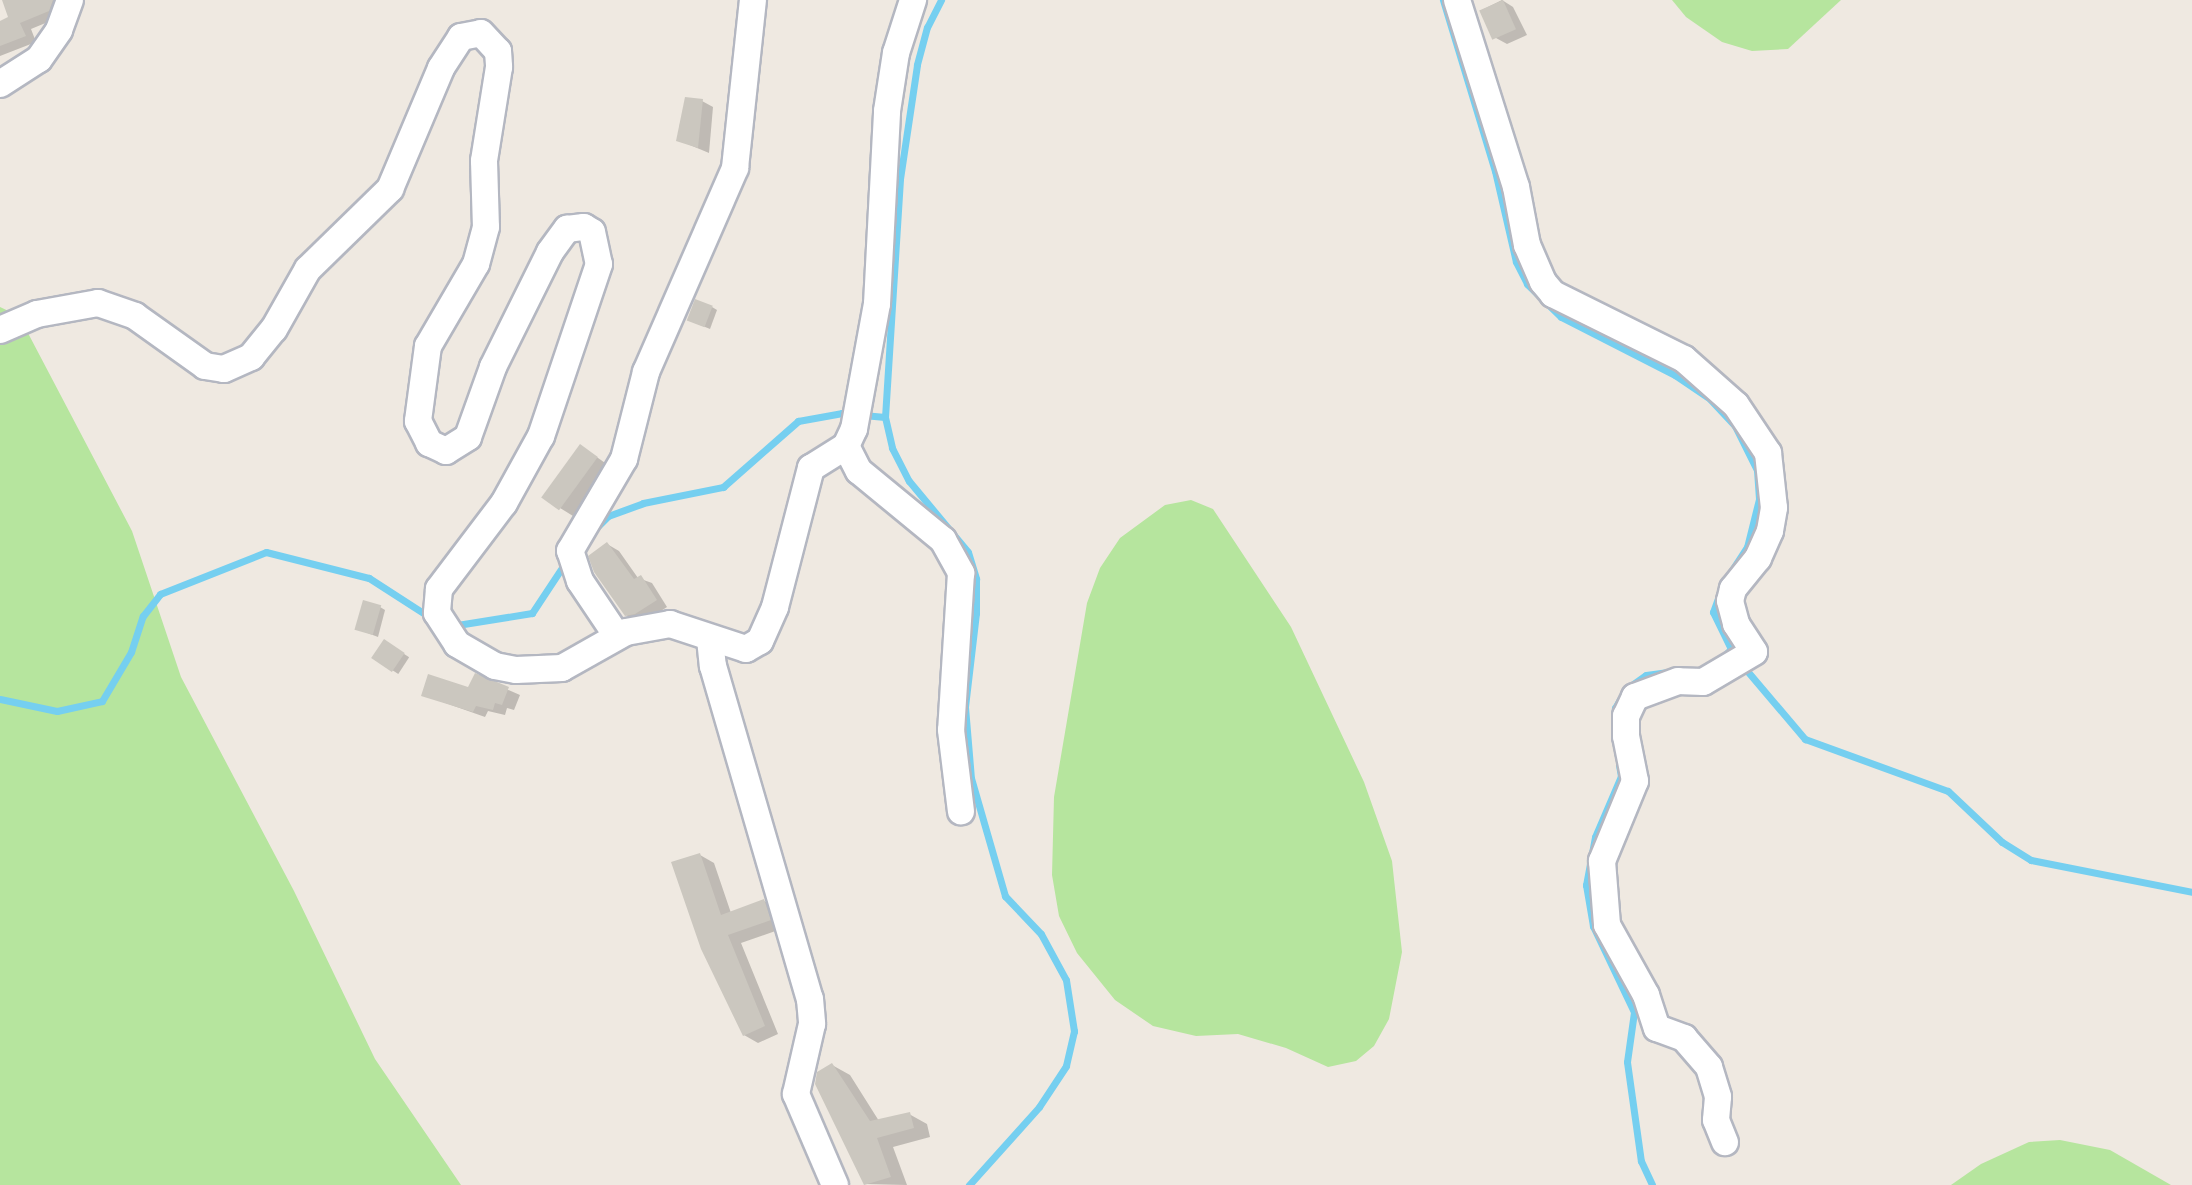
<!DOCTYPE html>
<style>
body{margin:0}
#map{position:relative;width:2192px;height:1185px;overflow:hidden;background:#efe9e1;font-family:Figtree,sans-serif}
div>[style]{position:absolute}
.green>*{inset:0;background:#b6e59e}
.shadow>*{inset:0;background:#0003;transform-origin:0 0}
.stream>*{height:7px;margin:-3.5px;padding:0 3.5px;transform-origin:3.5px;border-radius:3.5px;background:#75cff0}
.building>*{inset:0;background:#cbc7bf;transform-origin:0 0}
.roads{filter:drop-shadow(2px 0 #b4b7c1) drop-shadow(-2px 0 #b4b7c1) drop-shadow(0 2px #b4b7c1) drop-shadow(0 -2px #b4b7c1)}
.minor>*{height:26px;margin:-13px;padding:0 13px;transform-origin:13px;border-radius:13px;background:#fff}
span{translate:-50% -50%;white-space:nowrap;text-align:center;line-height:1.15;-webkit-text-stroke:7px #fff;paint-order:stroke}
</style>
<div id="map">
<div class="green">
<div style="clip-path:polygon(1672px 0,1841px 0,1788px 49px,1752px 51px,1722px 42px,1686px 17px)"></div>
<div style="clip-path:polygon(0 307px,19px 316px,132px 531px,181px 677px,294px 891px,375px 1059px,461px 1185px,0 1185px)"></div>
<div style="clip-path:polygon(1191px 500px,1213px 509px,1291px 627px,1364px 782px,1392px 861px,1402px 952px,1389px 1019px,1374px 1046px,1356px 1061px,1328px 1067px,1286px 1048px,1238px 1034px,1196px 1036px,1153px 1026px,1115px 1000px,1077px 953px,1059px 916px,1052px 875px,1054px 797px,1087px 603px,1100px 568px,1120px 538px,1165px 505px)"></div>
<div style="clip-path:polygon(2060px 1140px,2110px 1150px,2171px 1185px,1951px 1185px,1981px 1164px,2029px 1142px)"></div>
</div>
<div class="shadow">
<div style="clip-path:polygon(5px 0,58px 0,60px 17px,31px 29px,36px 42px,0 56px,0 23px,11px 18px)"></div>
<div style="clip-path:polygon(1502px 0,1513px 7px,1527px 35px,1507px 44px,1496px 38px,1482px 10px)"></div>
<div style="clip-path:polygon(702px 101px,713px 107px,709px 153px,678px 140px,680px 123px)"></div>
<div style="clip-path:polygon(712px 307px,717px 310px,710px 329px,693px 322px)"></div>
<div style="clip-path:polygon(591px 453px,608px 465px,573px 516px,544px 498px)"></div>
<div style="clip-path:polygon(607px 544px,619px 551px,638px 578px,652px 583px,667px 607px,647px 620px,638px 622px,626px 615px)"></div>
<div style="clip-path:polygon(380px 607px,385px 610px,378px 637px,357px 629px)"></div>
<div style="left:384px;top:641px;width:30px;height:20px;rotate:33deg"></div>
<div style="clip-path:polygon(476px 676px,520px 695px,514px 710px,507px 708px,505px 715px,488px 711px,485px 717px,423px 695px,469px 689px)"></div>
<div style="clip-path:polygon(700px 855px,714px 863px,731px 913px,764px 901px,778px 909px,784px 928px,741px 943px,778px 1034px,758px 1043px,744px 1035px)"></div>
<div style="clip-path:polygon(832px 1065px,850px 1075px,879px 1121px,909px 1114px,927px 1124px,930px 1137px,893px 1147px,907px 1185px,866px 1184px)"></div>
</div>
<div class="stream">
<div style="left:941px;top:0;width:30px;rotate:117deg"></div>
<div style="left:927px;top:27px;width:39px;rotate:105deg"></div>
<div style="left:917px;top:65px;width:115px;rotate:98.5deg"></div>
<div style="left:900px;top:179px;width:238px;rotate:93.6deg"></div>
<div style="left:885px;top:417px;width:32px;rotate:77deg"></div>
<div style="left:892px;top:448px;width:37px;rotate:63deg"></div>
<div style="left:909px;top:481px;width:92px;rotate:50.3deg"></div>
<div style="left:968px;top:552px;width:28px;rotate:73deg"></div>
<div style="left:976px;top:579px;width:34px;rotate:90deg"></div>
<div style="left:976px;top:613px;width:95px;rotate:96.7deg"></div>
<div style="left:965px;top:707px;width:71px;rotate:85.2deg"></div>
<div style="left:971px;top:778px;width:123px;rotate:73.9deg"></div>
<div style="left:1005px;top:896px;width:52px;rotate:46.5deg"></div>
<div style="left:1041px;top:934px;width:52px;rotate:61.5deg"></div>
<div style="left:1066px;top:980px;width:52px;rotate:81.1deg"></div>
<div style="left:1074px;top:1031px;width:36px;rotate:103deg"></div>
<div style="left:1066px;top:1066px;width:49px;rotate:123.4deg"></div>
<div style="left:1039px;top:1107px;width:105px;rotate:131.9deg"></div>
<div style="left:1443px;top:0;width:179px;rotate:73.1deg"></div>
<div style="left:1495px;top:171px;width:93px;rotate:77deg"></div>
<div style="left:1516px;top:262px;width:25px;rotate:63deg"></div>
<div style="left:1527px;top:284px;width:47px;rotate:44.1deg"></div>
<div style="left:1561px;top:317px;width:128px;rotate:27deg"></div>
<div style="left:1675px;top:375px;width:42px;rotate:34.4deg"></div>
<div style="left:1710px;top:399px;width:37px;rotate:47deg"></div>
<div style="left:1735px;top:426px;width:49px;rotate:63.4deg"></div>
<div style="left:1757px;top:470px;width:29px;rotate:86deg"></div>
<div style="left:1759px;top:499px;width:49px;rotate:104deg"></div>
<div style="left:1747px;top:547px;width:30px;rotate:123deg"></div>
<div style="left:596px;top:528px;width:17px;rotate:-45deg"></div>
<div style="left:608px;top:516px;width:37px;rotate:-20deg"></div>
<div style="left:643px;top:503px;width:82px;rotate:-11.3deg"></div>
<div style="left:723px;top:487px;width:100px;rotate:-41.3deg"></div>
<div style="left:798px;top:421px;width:45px;rotate:-10.3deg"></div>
<div style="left:842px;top:413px;width:43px;rotate:5.3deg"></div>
<div style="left:451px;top:626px;width:82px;rotate:-9.1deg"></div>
<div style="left:532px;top:613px;width:64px;rotate:-56.6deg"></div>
<div style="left:1722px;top:658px;width:13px;rotate:-45deg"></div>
<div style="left:1731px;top:649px;width:41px;rotate:-115.9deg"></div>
<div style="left:1713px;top:612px;width:29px;rotate:-70deg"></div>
<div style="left:1743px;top:666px;width:96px;rotate:49.7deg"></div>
<div style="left:1805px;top:739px;width:152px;rotate:20deg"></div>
<div style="left:1948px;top:791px;width:74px;rotate:43.4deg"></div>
<div style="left:2002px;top:842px;width:34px;rotate:32deg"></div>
<div style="left:2031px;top:860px;width:164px;rotate:11.2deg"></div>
<div style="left:0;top:699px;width:58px;rotate:11.9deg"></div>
<div style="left:57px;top:711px;width:46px;rotate:-12.5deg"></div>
<div style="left:102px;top:701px;width:57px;rotate:-59.4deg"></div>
<div style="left:131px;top:652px;width:38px;rotate:-72deg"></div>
<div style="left:143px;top:616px;width:28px;rotate:-52deg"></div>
<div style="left:160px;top:594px;width:114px;rotate:-21.6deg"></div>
<div style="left:266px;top:552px;width:106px;rotate:14.2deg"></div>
<div style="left:369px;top:578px;width:74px;rotate:32.8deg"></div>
<div style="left:1614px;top:736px;width:28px;rotate:-88deg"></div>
<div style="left:1615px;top:708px;width:22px;rotate:-60deg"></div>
<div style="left:1626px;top:689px;width:24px;rotate:-35deg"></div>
<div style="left:1646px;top:675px;width:28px;rotate:-8deg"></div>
<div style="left:1619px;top:765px;width:11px;rotate:80deg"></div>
<div style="left:1621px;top:776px;width:66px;rotate:113.1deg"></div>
<div style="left:1595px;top:837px;width:49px;rotate:100.6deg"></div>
<div style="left:1586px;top:885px;width:42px;rotate:80.3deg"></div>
<div style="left:1593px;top:926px;width:95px;rotate:64.5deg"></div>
<div style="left:1634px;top:1012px;width:50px;rotate:98deg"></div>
<div style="left:1627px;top:1062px;width:100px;rotate:82deg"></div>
<div style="left:1641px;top:1161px;width:26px;rotate:65deg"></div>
</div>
<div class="building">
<div style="clip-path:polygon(2px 0,53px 0,49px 11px,20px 23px,26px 36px,0 46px,0 21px,8px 17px)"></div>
<div style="left:1503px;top:0;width:32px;height:26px;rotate:66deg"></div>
<div style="clip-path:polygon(685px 97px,703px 99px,698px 148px,676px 141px)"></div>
<div style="left:695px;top:299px;width:19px;height:23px;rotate:21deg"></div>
<div style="left:580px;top:444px;width:22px;height:66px;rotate:36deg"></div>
<div style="clip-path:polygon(607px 542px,634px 579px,641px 575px,657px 600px,635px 614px,625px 616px,594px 572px,588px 556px)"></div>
<div style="left:363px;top:600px;width:19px;height:31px;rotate:16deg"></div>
<div style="left:384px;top:639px;width:25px;height:23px;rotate:34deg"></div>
<div style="clip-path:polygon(475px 673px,509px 687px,502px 705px,495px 703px,493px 710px,476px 706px,473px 712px,421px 696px,428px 674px,468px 687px)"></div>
<div style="clip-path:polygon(700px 853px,721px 915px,764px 899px,771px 920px,728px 935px,765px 1026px,743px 1036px,701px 949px,671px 862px)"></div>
<div style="clip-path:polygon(832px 1063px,870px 1121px,910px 1112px,914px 1128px,877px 1138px,891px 1177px,864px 1185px,815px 1084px,817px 1072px)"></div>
</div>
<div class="roads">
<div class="minor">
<div style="left:1457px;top:0;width:196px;rotate:72.5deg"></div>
<div style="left:1516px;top:187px;width:59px;rotate:79.3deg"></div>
<div style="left:1527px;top:245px;width:40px;rotate:66.6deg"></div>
<div style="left:1543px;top:282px;width:16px;rotate:50deg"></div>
<div style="left:1553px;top:294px;width:146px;rotate:26.4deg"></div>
<div style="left:1684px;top:359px;width:69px;rotate:41.5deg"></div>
<div style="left:1736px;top:405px;width:58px;rotate:56.3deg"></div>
<div style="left:1768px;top:453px;width:55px;rotate:83.8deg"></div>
<div style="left:1774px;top:508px;width:23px;rotate:100deg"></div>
<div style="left:1770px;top:531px;width:30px;rotate:114deg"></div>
<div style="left:1758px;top:558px;width:40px;rotate:129deg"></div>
<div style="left:1733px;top:589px;width:12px;rotate:104deg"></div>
<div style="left:1730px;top:601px;width:24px;rotate:75deg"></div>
<div style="left:1736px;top:624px;width:33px;rotate:57deg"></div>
<div style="left:1754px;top:652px;width:59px;rotate:149.5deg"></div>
<div style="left:1703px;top:682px;width:25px;rotate:-178deg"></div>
<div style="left:1678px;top:681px;width:46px;rotate:159.6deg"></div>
<div style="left:1635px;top:697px;width:21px;rotate:115deg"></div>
<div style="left:1626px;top:716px;width:20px;rotate:90deg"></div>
<div style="left:1626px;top:736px;width:46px;rotate:78.7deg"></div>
<div style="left:1635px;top:781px;width:87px;rotate:112.4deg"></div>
<div style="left:1602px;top:861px;width:64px;rotate:85.5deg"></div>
<div style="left:1607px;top:925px;width:80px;rotate:60.9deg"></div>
<div style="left:1646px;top:995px;width:35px;rotate:72deg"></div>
<div style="left:1657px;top:1028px;width:29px;rotate:20deg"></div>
<div style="left:1684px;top:1038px;width:38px;rotate:49deg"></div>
<div style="left:1709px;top:1067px;width:31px;rotate:73deg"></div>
<div style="left:1718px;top:1097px;width:23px;rotate:95deg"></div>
<div style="left:1716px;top:1120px;width:24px;rotate:68deg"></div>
<div style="left:0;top:84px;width:46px;rotate:-32.7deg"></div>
<div style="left:39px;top:59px;width:35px;rotate:-55deg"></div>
<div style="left:59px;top:30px;width:32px;rotate:-70deg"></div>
<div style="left:0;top:330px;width:40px;rotate:-23.4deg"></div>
<div style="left:37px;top:314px;width:62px;rotate:-10.2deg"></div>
<div style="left:98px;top:303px;width:39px;rotate:19deg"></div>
<div style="left:135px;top:316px;width:86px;rotate:35.5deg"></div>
<div style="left:205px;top:366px;width:19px;rotate:9deg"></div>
<div style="left:224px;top:369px;width:30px;rotate:-24deg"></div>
<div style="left:251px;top:357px;width:36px;rotate:-51deg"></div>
<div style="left:274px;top:329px;width:69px;rotate:-60.5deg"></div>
<div style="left:308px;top:269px;width:115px;rotate:-44.3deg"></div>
<div style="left:390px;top:189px;width:131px;rotate:-67.1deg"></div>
<div style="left:441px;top:68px;width:37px;rotate:-57deg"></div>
<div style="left:461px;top:37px;width:20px;rotate:-11deg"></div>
<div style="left:481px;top:33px;width:25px;rotate:47deg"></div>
<div style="left:498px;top:51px;width:16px;rotate:86deg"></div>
<div style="left:499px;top:67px;width:95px;rotate:99.1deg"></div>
<div style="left:484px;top:161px;width:66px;rotate:88.3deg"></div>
<div style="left:486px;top:227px;width:38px;rotate:105deg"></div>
<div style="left:476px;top:264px;width:95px;rotate:120.3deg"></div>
<div style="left:428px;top:346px;width:76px;rotate:97.6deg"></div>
<div style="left:418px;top:421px;width:25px;rotate:63deg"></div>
<div style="left:429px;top:443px;width:19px;rotate:25deg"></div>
<div style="left:446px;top:451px;width:26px;rotate:-32deg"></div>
<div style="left:468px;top:437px;width:74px;rotate:-70.3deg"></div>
<div style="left:493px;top:367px;width:128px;rotate:-63.6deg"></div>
<div style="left:550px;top:252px;width:29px;rotate:-54deg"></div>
<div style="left:567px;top:229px;width:17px;rotate:-7deg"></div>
<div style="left:584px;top:227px;width:9px;rotate:32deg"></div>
<div style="left:592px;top:232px;width:33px;rotate:78deg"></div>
<div style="left:599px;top:264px;width:182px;rotate:108.6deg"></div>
<div style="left:541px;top:436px;width:77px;rotate:118.9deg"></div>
<div style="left:504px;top:503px;width:108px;rotate:127.1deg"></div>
<div style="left:439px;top:589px;width:24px;rotate:95deg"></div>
<div style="left:437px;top:613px;width:37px;rotate:57deg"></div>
<div style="left:457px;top:644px;width:44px;rotate:30.1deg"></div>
<div style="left:495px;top:666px;width:21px;rotate:11deg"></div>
<div style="left:516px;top:670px;width:46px;rotate:-2.5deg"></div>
<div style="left:562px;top:668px;width:73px;rotate:-29.4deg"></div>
<div style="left:626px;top:632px;width:45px;rotate:-10.3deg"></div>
<div style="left:670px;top:624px;width:80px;rotate:18.2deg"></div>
<div style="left:746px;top:649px;width:16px;rotate:-30deg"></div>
<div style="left:760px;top:641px;width:37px;rotate:-66deg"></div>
<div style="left:775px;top:607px;width:144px;rotate:-75.5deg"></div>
<div style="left:811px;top:468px;width:41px;rotate:-32.2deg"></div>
<div style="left:846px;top:446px;width:19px;rotate:-65deg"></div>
<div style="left:854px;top:429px;width:127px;rotate:-79.6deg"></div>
<div style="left:877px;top:304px;width:193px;rotate:-87deg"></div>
<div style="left:887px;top:111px;width:59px;rotate:-81.2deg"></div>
<div style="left:896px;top:53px;width:56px;rotate:-72.2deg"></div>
<div style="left:846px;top:446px;width:28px;rotate:63deg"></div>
<div style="left:859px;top:471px;width:109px;rotate:39.4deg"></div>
<div style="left:943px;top:540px;width:38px;rotate:61deg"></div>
<div style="left:961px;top:573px;width:157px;rotate:93.6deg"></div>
<div style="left:951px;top:730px;width:82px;rotate:83deg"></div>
<div style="left:617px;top:636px;width:66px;rotate:-123.9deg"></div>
<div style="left:580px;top:581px;width:32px;rotate:-108deg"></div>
<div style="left:570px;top:551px;width:107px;rotate:-59.6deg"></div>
<div style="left:624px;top:459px;width:90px;rotate:-75.8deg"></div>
<div style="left:646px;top:372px;width:223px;rotate:-66.4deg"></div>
<div style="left:735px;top:168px;width:169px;rotate:-83.9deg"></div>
<div style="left:710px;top:639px;width:27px;rotate:84deg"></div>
<div style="left:713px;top:666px;width:347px;rotate:73.8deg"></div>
<div style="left:810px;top:999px;width:25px;rotate:85deg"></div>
<div style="left:812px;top:1024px;width:72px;rotate:102.9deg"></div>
<div style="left:796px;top:1094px;width:99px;rotate:66.8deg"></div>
</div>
</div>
</div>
